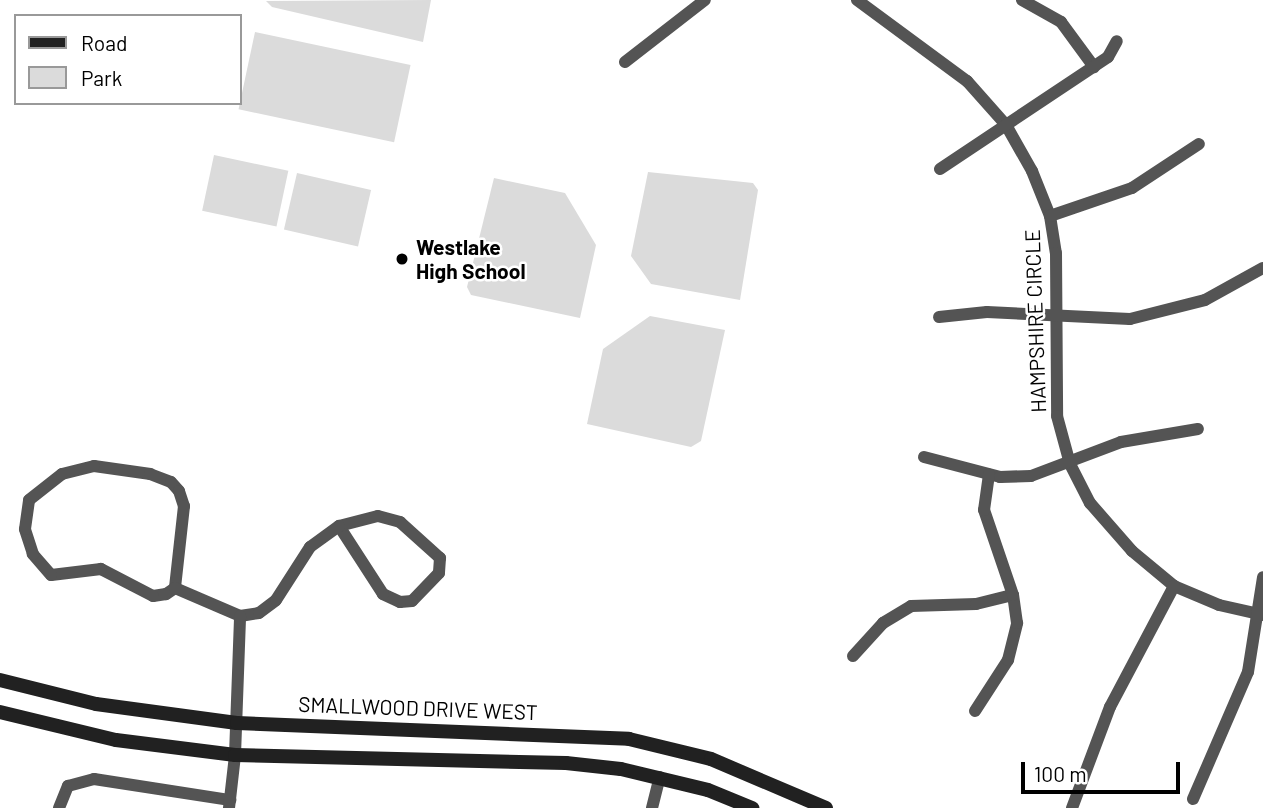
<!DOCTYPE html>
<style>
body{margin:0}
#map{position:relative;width:1263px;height:808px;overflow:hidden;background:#fff;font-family:Barlow,sans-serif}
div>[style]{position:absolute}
.green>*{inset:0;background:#dbdbdb;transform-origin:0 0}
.street>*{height:12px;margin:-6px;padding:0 6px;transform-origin:6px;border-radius:6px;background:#545454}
.secondary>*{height:14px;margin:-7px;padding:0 7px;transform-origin:7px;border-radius:7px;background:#212121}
.dots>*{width:19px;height:19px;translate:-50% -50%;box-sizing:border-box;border:4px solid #fff;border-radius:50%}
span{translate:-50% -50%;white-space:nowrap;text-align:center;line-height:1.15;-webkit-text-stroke:5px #fff;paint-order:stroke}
.poi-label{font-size:21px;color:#000;font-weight:700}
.left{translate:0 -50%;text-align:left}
.street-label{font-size:21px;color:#000}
.legend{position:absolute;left:14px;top:14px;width:228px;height:91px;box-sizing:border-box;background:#fff;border:2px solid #999;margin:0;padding:9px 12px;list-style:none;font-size:21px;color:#000}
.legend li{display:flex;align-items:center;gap:14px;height:35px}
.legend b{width:35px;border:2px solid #999}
.scale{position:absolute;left:1021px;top:762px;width:159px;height:32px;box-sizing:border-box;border:4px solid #000;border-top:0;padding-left:9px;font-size:21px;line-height:24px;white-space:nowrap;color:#000;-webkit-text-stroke:5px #fff;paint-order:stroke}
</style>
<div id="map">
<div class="green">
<div style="clip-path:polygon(431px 0,423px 42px,272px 7px,266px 1px)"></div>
<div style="left:255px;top:32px;width:159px;height:79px;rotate:12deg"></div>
<div style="left:214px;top:155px;width:76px;height:57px;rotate:12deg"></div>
<div style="clip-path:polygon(648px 172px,753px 183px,758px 190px,740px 300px,651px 284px,631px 256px)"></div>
<div style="left:297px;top:173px;width:76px;height:58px;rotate:13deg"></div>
<div style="clip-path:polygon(494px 178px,565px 193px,596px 245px,580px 318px,471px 295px,467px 287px)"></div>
<div style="clip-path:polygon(650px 316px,725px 330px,701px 441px,691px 447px,587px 424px,603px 349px)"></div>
</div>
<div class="street">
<div style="left:857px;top:0;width:137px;rotate:36.4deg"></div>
<div style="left:967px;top:81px;width:59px;rotate:48.4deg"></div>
<div style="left:1006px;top:125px;width:53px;rotate:60.5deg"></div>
<div style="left:1032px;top:171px;width:48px;rotate:68.2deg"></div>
<div style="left:1050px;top:216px;width:37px;rotate:81deg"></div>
<div style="left:1056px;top:253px;width:163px;rotate:89.6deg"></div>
<div style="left:1057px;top:416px;width:50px;rotate:74.8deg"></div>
<div style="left:1070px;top:464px;width:44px;rotate:62.9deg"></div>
<div style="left:1090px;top:503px;width:64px;rotate:48.8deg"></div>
<div style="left:1132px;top:551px;width:55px;rotate:39.8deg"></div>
<div style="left:1174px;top:586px;width:49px;rotate:22.9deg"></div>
<div style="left:1219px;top:605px;width:45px;rotate:12.8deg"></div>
<div style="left:1022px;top:0;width:45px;rotate:29.4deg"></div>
<div style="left:1061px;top:22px;width:56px;rotate:53.7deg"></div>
<div style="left:625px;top:62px;width:101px;rotate:-37.8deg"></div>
<div style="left:940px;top:169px;width:202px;rotate:-33.7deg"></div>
<div style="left:1108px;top:57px;width:18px;rotate:-61deg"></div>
<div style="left:1050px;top:216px;width:87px;rotate:-18.9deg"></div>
<div style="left:1132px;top:188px;width:80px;rotate:-33.3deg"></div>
<div style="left:939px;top:317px;width:48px;rotate:-5.9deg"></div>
<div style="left:987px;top:312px;width:143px;rotate:2.8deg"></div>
<div style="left:1130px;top:319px;width:77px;rotate:-14.2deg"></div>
<div style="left:1205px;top:300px;width:66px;rotate:-28.9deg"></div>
<div style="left:924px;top:457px;width:79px;rotate:14.7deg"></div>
<div style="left:1000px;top:477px;width:31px;rotate:-2deg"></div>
<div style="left:1031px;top:476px;width:96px;rotate:-20.7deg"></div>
<div style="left:1121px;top:442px;width:78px;rotate:-9.6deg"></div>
<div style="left:94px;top:466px;width:57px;rotate:8.1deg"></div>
<div style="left:150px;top:474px;width:22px;rotate:21deg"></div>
<div style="left:171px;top:482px;width:12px;rotate:48deg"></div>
<div style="left:179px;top:491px;width:16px;rotate:72deg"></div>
<div style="left:184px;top:506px;width:82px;rotate:96.3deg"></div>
<div style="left:175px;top:588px;width:11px;rotate:146deg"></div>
<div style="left:166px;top:594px;width:13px;rotate:171deg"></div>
<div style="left:153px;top:596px;width:59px;rotate:-152.6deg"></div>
<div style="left:101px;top:569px;width:50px;rotate:173.2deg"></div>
<div style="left:51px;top:575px;width:28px;rotate:-131deg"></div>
<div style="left:33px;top:554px;width:26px;rotate:-108deg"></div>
<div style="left:25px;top:529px;width:29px;rotate:-82deg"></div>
<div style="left:29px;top:500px;width:42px;rotate:-38.2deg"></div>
<div style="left:62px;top:474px;width:33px;rotate:-14deg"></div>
<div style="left:378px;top:516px;width:23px;rotate:15deg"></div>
<div style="left:400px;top:522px;width:54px;rotate:42deg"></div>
<div style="left:440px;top:558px;width:15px;rotate:94deg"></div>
<div style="left:439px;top:573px;width:39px;rotate:134deg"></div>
<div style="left:412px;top:601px;width:12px;rotate:175deg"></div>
<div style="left:400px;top:602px;width:19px;rotate:-155deg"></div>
<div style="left:383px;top:594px;width:81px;rotate:-122.9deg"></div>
<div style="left:339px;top:526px;width:40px;rotate:-14.4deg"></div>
<div style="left:175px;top:588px;width:71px;rotate:23.3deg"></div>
<div style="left:240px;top:616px;width:19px;rotate:-9deg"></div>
<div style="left:259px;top:613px;width:21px;rotate:-37deg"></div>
<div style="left:276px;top:600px;width:63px;rotate:-57.3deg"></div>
<div style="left:310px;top:547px;width:36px;rotate:-36deg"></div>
<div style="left:853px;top:656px;width:45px;rotate:-47.7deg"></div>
<div style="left:883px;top:623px;width:33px;rotate:-31deg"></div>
<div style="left:911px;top:606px;width:65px;rotate:-1.8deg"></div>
<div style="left:976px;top:604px;width:38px;rotate:-14deg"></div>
<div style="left:975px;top:711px;width:61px;rotate:-57.1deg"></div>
<div style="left:1008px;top:660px;width:38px;rotate:-76deg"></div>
<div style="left:1017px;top:623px;width:28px;rotate:-98deg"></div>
<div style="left:1013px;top:595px;width:90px;rotate:-108.8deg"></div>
<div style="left:984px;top:510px;width:36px;rotate:-82deg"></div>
<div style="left:1193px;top:799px;width:138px;rotate:-66.6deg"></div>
<div style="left:1248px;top:672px;width:96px;rotate:-81deg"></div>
<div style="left:59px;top:808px;width:24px;rotate:-68deg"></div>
<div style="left:68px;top:786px;width:27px;rotate:-15deg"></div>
<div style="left:94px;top:779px;width:138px;rotate:8.8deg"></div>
<div style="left:229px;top:808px;width:53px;rotate:-83.5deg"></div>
<div style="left:235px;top:755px;width:139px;rotate:-87.9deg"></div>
<div style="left:652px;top:808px;width:32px;rotate:-76deg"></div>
<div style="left:1072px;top:808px;width:108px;rotate:-69.4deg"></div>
<div style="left:1110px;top:707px;width:137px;rotate:-62.1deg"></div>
</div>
<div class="secondary">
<div style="left:0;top:680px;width:99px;rotate:14deg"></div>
<div style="left:96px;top:704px;width:142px;rotate:7.7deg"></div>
<div style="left:237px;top:723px;width:392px;rotate:2.3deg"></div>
<div style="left:629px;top:739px;width:84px;rotate:13.7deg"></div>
<div style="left:711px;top:759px;width:125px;rotate:23.1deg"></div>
<div style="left:0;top:712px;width:119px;rotate:13.6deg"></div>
<div style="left:116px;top:740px;width:120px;rotate:7.2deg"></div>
<div style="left:235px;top:755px;width:331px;rotate:1.4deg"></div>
<div style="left:566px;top:763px;width:55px;rotate:6.2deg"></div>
<div style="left:621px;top:769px;width:89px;rotate:13.6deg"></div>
<div style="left:708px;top:790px;width:48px;rotate:22.2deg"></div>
</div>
<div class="dots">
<div style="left:402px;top:259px;background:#000"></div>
</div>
<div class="poi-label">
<span class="left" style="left:416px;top:259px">Westlake<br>High School</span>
</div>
<div class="street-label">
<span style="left:1035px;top:321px;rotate:-92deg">HAMPSHIRE CIRCLE</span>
<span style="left:418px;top:708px;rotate:2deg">SMALLWOOD DRIVE WEST</span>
</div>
<ul class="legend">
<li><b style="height:9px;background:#212121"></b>Road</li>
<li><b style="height:19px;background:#dbdbdb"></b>Park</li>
</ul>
<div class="scale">100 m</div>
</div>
